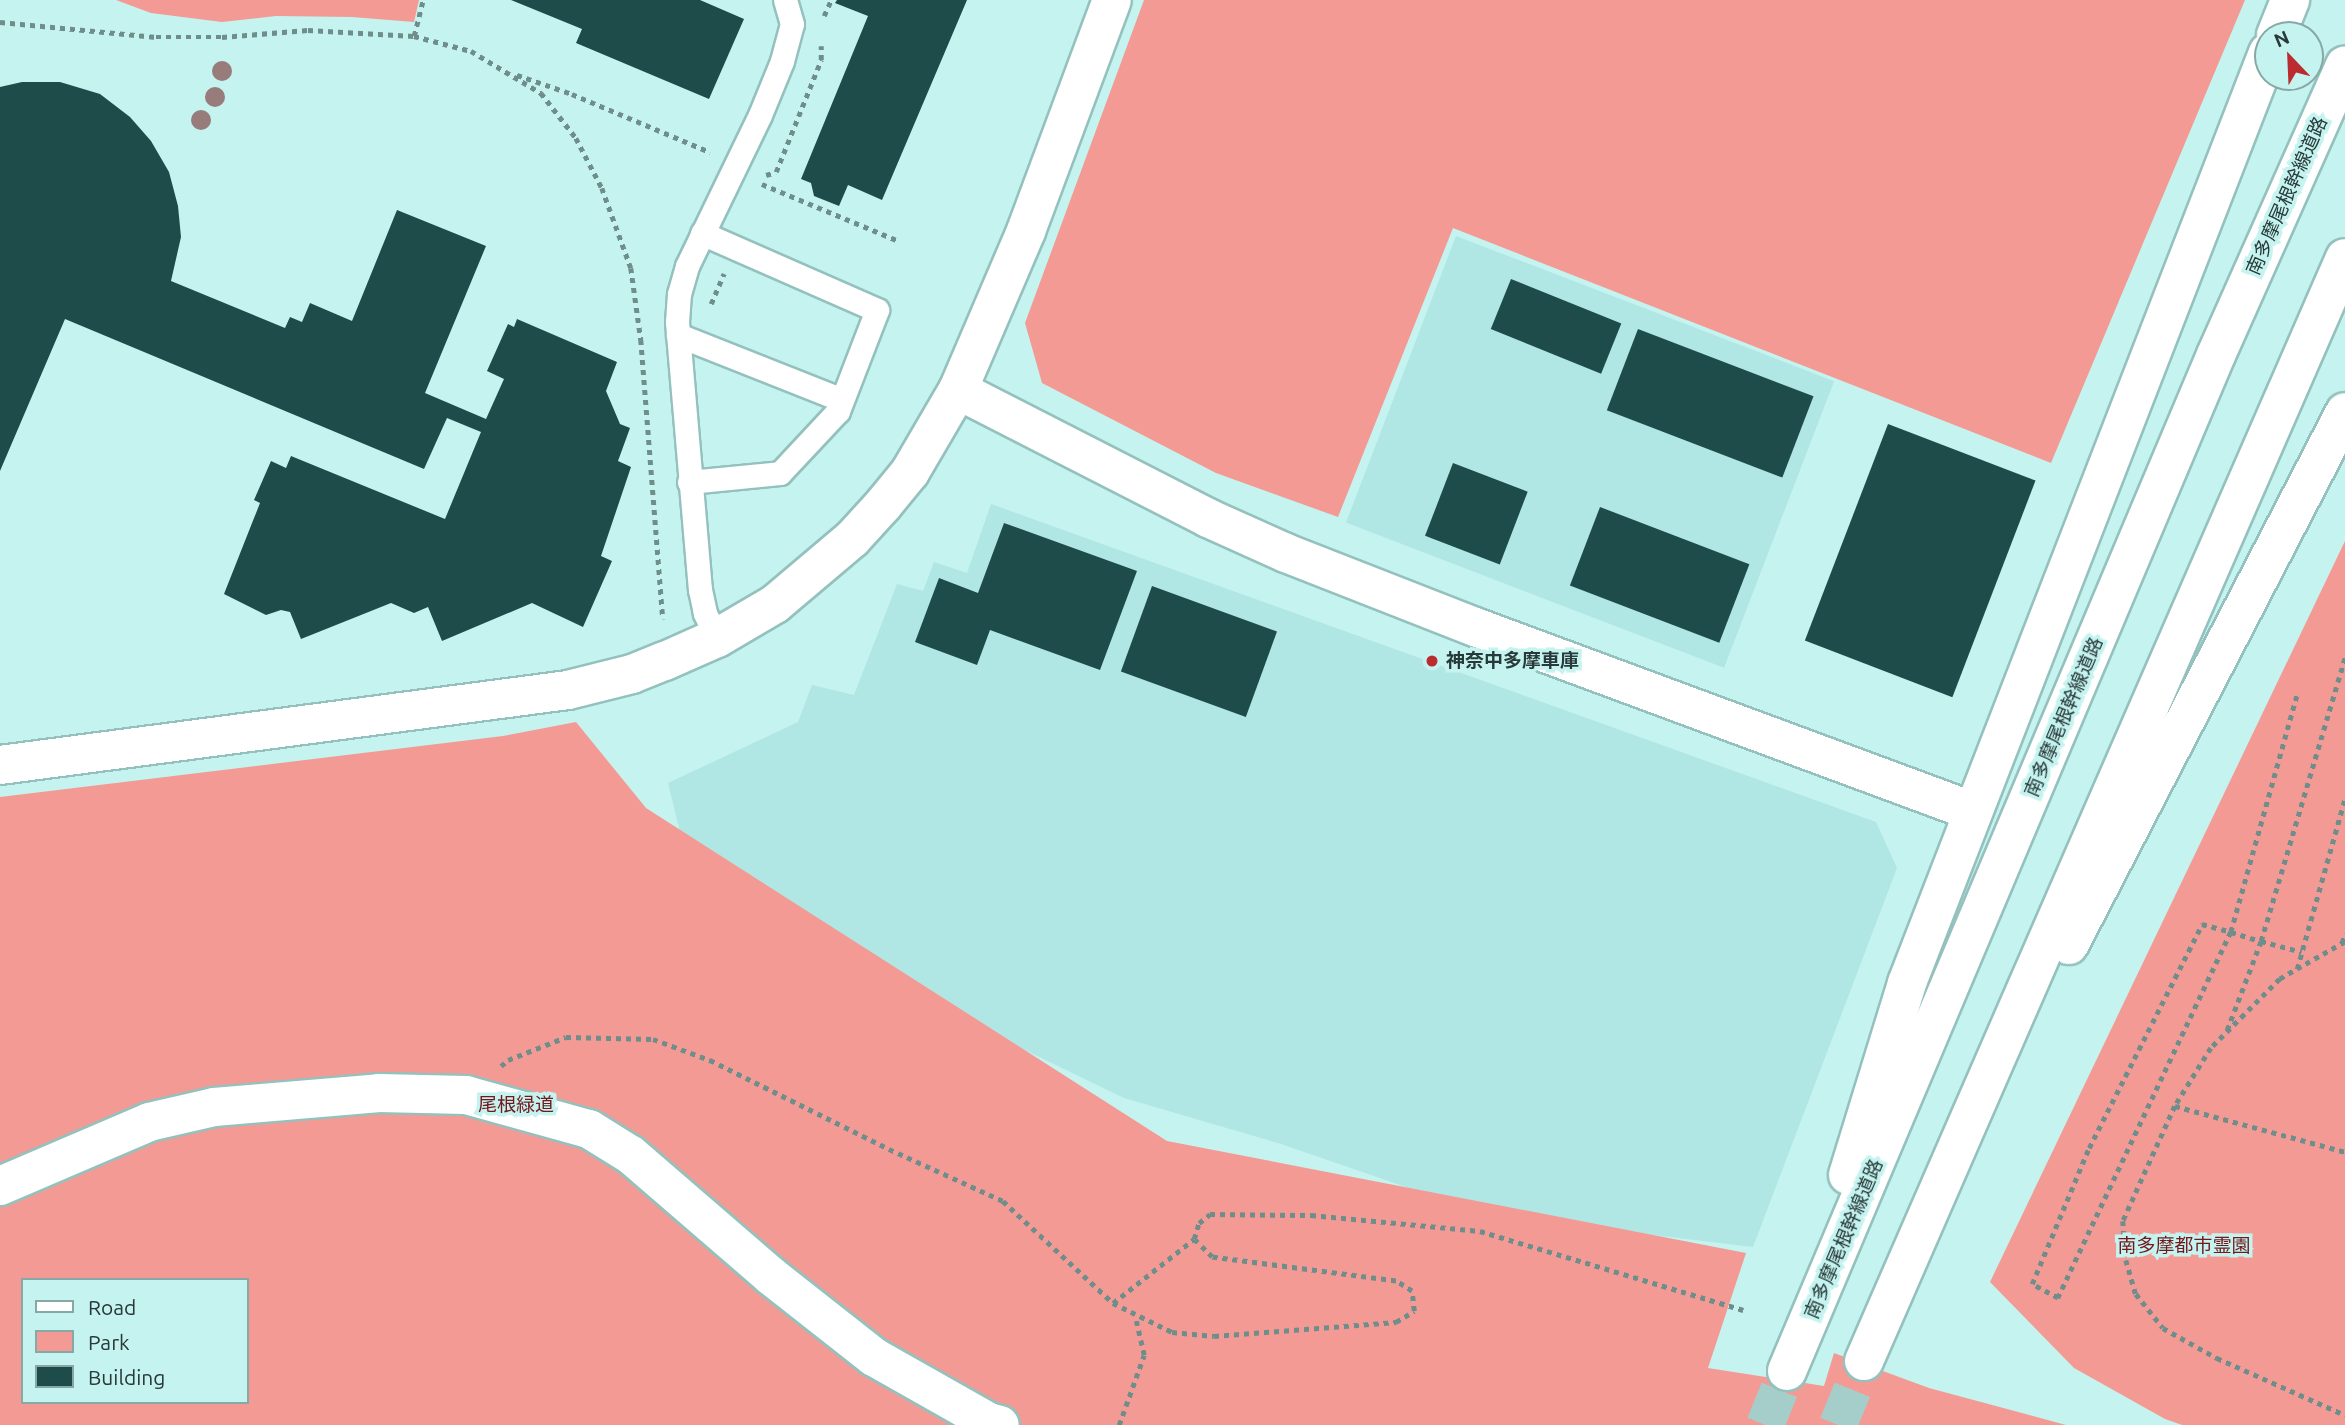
<!DOCTYPE html>
<meta charset="utf-8">
<style>
body{margin:0}
#map{position:relative;width:2345px;height:1425px;overflow:hidden;background:#c5f3ef;font-family:Ubuntu,"Noto Sans JP",sans-serif}
div>[style]{position:absolute}
.built>*{inset:0;background:#b0e7e4;transform-origin:0 0}
.green>*{inset:0;background:#f49a94}
.building>*{inset:0;background:#1e4c4a;transform-origin:0 0}
.secondary-tunnel>*{height:38px;margin-top:-19px;transform-origin:0;background:repeating-linear-gradient(90deg,#a5ceca 0 38px,transparent 0 57px)}
.path>*{height:4.5px;margin-top:-2.25px;transform-origin:0;background:repeating-linear-gradient(90deg,#6f8d8b 0 5px,transparent 0 10px)}
.roads{filter:drop-shadow(2px 0 #94c1bd) drop-shadow(-2px 0 #94c1bd) drop-shadow(0 2px #94c1bd) drop-shadow(0 -2px #94c1bd)}
.lane>*{height:23px;margin:-11.5px;padding:0 11.5px;transform-origin:11.5px;border-radius:11.5px;background:#fff}
.street>*{height:38px;margin:-19px;padding:0 19px;transform-origin:19px;border-radius:19px;background:#fff}
.secondary>*{height:38px;margin:-19px;padding:0 19px;transform-origin:19px;border-radius:19px;background:#fff}
.trees>*{width:20px;height:20px;margin:-10px;border-radius:50%;background:#987b7b}
.dots>*{width:19px;height:19px;translate:-50% -50%;box-sizing:border-box;border:4px solid #c5f3ef;border-radius:50%}
span{translate:-50% -50%;white-space:nowrap;text-align:center;line-height:1.15;-webkit-text-stroke:7px #c5f3ef;paint-order:stroke}
.street-label{font-size:19px;color:#273938}
.poi-label{font-size:19px;color:#273938;font-weight:700}
.left{translate:0 -50%;text-align:left}
.park-label{font-size:19px;color:#73181c}
.legend{position:absolute;left:21px;top:1278px;width:228px;height:126px;box-sizing:border-box;background:#c5f3ef;border:2px solid #86a9a6;margin:0;padding:9px 12px;list-style:none;font-size:21px;color:#273938}
.legend li{display:flex;align-items:center;gap:14px;height:35px}
.legend b{width:35px;border:2px solid #86a9a6}
.north{position:absolute;left:2254px;top:21px;width:70px;height:70px;box-sizing:border-box;background:#c5f3ef;border:2px solid #86a9a6;border-radius:50%;rotate:337deg;font-size:19px;font-weight:700;line-height:28px;text-align:center;color:#273938}
.north::after{content:'';display:block;margin:auto;width:24px;height:32px;background:#bb2c31;clip-path:polygon(50% 0,100% 100%,50% 72%,0 100%)}
</style>
<div id="map">
<div class="built">
<div style="left:1456px;top:236px;width:405px;height:307px;rotate:21deg"></div>
<div style="clip-path:polygon(991px 504px,1876px 822px,1897px 868px,1753px 1247px,1487px 1215px,1281px 1144px,1124px 1098px,979px 1028px,683px 844px,668px 783px,798px 722px,812px 685px,854px 695px,897px 584px,923px 591px,934px 562px,967px 573px)"></div>
</div>
<div class="green">
<div style="clip-path:polygon(116px 0,419px 0,414px 22px,352px 17px,276px 16px,222px 22px,151px 13px)"></div>
<div style="clip-path:polygon(1144px 0,2245px 0,2051px 463px,1453px 228px,1338px 517px,1216px 473px,1042px 383px,1025px 323px)"></div>
<div style="clip-path:polygon(2345px 541px,2345px 1425px,2182px 1425px,2165px 1419px,2074px 1368px,1990px 1282px)"></div>
<div style="clip-path:polygon(evenodd,576px 722px,646px 808px,1167px 1141px,1746px 1253px,1708px 1368px,1824px 1386px,1834px 1353px,1929px 1388px,2066px 1425px,0 1425px,0 797px,503px 736px,576px 722px,23px 1280px,247px 1280px,247px 1402px,23px 1402px,23px 1280px)"></div>
</div>
<div class="building">
<div style="clip-path:polygon(511px 0,700px 0,744px 19px,709px 99px,576px 43px,582px 29px)"></div>
<div style="clip-path:polygon(837px 0,967px 0,882px 200px,848px 185px,839px 206px,814px 196px,811px 183px,801px 179px,868px 16px,835px 3px)"></div>
<div style="clip-path:polygon(22px 82px,60px 82px,100px 94px,130px 117px,151px 141px,169px 172px,178px 206px,181px 237px,171px 281px,285px 328px,290px 317px,302px 322px,310px 303px,352px 321px,397px 210px,486px 246px,425px 393px,486px 419px,504px 379px,487px 371px,508px 324px,514px 327px,517px 319px,617px 362px,606px 391px,620px 424px,630px 428px,618px 461px,631px 467px,601px 556px,612px 561px,583px 627px,532px 603px,442px 641px,428px 607px,414px 613px,391px 603px,301px 639px,290px 612px,281px 610px,266px 615px,224px 594px,260px 503px,254px 500px,271px 461px,286px 468px,291px 456px,445px 519px,481px 432px,447px 418px,424px 469px,65px 319px,0 471px,0 87px)"></div>
<div style="left:1511px;top:279px;width:119px;height:54px;rotate:22deg"></div>
<div style="left:1638px;top:329px;width:188px;height:87px;rotate:21deg"></div>
<div style="left:1888px;top:424px;width:158px;height:232px;rotate:21deg"></div>
<div style="left:1453px;top:463px;width:80px;height:78px;rotate:21deg"></div>
<div style="left:1600px;top:507px;width:160px;height:84px;rotate:21deg"></div>
<div style="clip-path:polygon(1004px 523px,1137px 571px,1100px 670px,990px 630px,977px 665px,915px 642px,939px 578px,978px 593px)"></div>
<div style="left:1152px;top:586px;width:133px;height:91px;rotate:20deg"></div>
</div>
<div class="secondary-tunnel">
<div style="left:1765px;top:1425px;width:58px;rotate:-67.8deg"></div>
<div style="left:1838px;top:1425px;width:69px;rotate:-67.9deg"></div>
</div>
<div class="path">
<div style="left:824px;top:16px;width:17px;rotate:-66deg"></div>
<div style="left:0;top:22px;width:157px;rotate:5.5deg"></div>
<div style="left:156px;top:37px;width:66px"></div>
<div style="left:222px;top:37px;width:86px;rotate:-4.7deg"></div>
<div style="left:308px;top:30px;width:106px;rotate:3.2deg"></div>
<div style="left:414px;top:36px;width:59px;rotate:14.7deg"></div>
<div style="left:471px;top:51px;width:82px;rotate:31deg"></div>
<div style="left:541px;top:93px;width:57px;rotate:52.1deg"></div>
<div style="left:576px;top:138px;width:56px;rotate:62.5deg"></div>
<div style="left:602px;top:188px;width:85px;rotate:70.1deg"></div>
<div style="left:631px;top:268px;width:73px;rotate:82.1deg"></div>
<div style="left:641px;top:340px;width:280px;rotate:85.5deg"></div>
<div style="left:414px;top:36px;width:37px;rotate:-76deg"></div>
<div style="left:517px;top:75px;width:58px;rotate:19.1deg"></div>
<div style="left:572px;top:94px;width:150px;rotate:22.8deg"></div>
<div style="left:766px;top:175px;width:10px;rotate:-17deg"></div>
<div style="left:776px;top:172px;width:121px;rotate:-68.1deg"></div>
<div style="left:821px;top:60px;width:14px;rotate:-90deg"></div>
<div style="left:762px;top:184px;width:148px;rotate:22.6deg"></div>
<div style="left:711px;top:304px;width:33px;rotate:-67deg"></div>
<div style="left:2297px;top:696px;width:245px;rotate:105.6deg"></div>
<div style="left:2231px;top:932px;width:405px;rotate:115.3deg"></div>
<div style="left:2058px;top:1298px;width:30px;rotate:-152deg"></div>
<div style="left:2032px;top:1284px;width:147px;rotate:-67.3deg"></div>
<div style="left:2089px;top:1148px;width:251px;rotate:-63.2deg"></div>
<div style="left:2202px;top:924px;width:30px;rotate:15deg"></div>
<div style="left:2231px;top:932px;width:31px;rotate:17deg"></div>
<div style="left:2261px;top:941px;width:42px;rotate:15deg"></div>
<div style="left:2345px;top:942px;width:75px;rotate:150.4deg"></div>
<div style="left:2280px;top:979px;width:98px;rotate:135deg"></div>
<div style="left:2211px;top:1048px;width:68px;rotate:121.8deg"></div>
<div style="left:2175px;top:1106px;width:126px;rotate:114.3deg"></div>
<div style="left:2123px;top:1221px;width:39px;rotate:86deg"></div>
<div style="left:2126px;top:1260px;width:35px;rotate:74deg"></div>
<div style="left:2136px;top:1294px;width:43px;rotate:51.5deg"></div>
<div style="left:2163px;top:1328px;width:62px;rotate:29.1deg"></div>
<div style="left:2217px;top:1358px;width:140px;rotate:24deg"></div>
<div style="left:2342px;top:943px;width:10px;rotate:-73deg"></div>
<div style="left:2297px;top:969px;width:178px;rotate:-74.3deg"></div>
<div style="left:2227px;top:1030px;width:95px;rotate:-69.1deg"></div>
<div style="left:2261px;top:941px;width:296px;rotate:-73.5deg"></div>
<div style="left:501px;top:1066px;width:9px;rotate:-41deg"></div>
<div style="left:508px;top:1060px;width:62px;rotate:-21.6deg"></div>
<div style="left:566px;top:1037px;width:87px;rotate:1.3deg"></div>
<div style="left:653px;top:1039px;width:61px;rotate:20.2deg"></div>
<div style="left:710px;top:1060px;width:200px;rotate:26.4deg"></div>
<div style="left:889px;top:1149px;width:125px;rotate:24.5deg"></div>
<div style="left:1003px;top:1201px;width:150px;rotate:42.8deg"></div>
<div style="left:1113px;top:1303px;width:66px;rotate:26.2deg"></div>
<div style="left:1172px;top:1332px;width:42px;rotate:5.4deg"></div>
<div style="left:1214px;top:1336px;width:183px;rotate:-4.4deg"></div>
<div style="left:1396px;top:1322px;width:21px;rotate:-31deg"></div>
<div style="left:1414px;top:1311px;width:20px;rotate:-96deg"></div>
<div style="left:1412px;top:1291px;width:19px;rotate:-148deg"></div>
<div style="left:1396px;top:1281px;width:186px;rotate:-172.6deg"></div>
<div style="left:1212px;top:1257px;width:25px;rotate:-135deg"></div>
<div style="left:1194px;top:1239px;width:17px;rotate:-73deg"></div>
<div style="left:1199px;top:1223px;width:14px;rotate:-39deg"></div>
<div style="left:1210px;top:1214px;width:101px;rotate:0.6deg"></div>
<div style="left:1311px;top:1215px;width:170px;rotate:5.4deg"></div>
<div style="left:1480px;top:1231px;width:275px;rotate:16.7deg"></div>
<div style="left:2175px;top:1106px;width:176px;rotate:15.1deg"></div>
<div style="left:1113px;top:1303px;width:103px;rotate:-38.3deg"></div>
<div style="left:1119px;top:1425px;width:74px;rotate:-70.3deg"></div>
<div style="left:1144px;top:1355px;width:39px;rotate:-103deg"></div>
</div>
<div class="roads">
<div class="lane">
<div style="left:678px;top:335px;width:176px;rotate:21.6deg"></div>
<div style="left:689px;top:482px;width:91px;rotate:-5.6deg"></div>
<div style="left:780px;top:473px;width:85px;rotate:-46.9deg"></div>
<div style="left:838px;top:411px;width:108px;rotate:-68.9deg"></div>
<div style="left:877px;top:310px;width:191px;rotate:-156.3deg"></div>
<div style="left:717px;top:638px;width:28px;rotate:-116deg"></div>
<div style="left:705px;top:613px;width:24px;rotate:-102deg"></div>
<div style="left:700px;top:590px;width:269px;rotate:-94.9deg"></div>
<div style="left:677px;top:322px;width:28px;rotate:-86deg"></div>
<div style="left:679px;top:294px;width:29px;rotate:-74deg"></div>
<div style="left:687px;top:266px;width:168px;rotate:-64.2deg"></div>
<div style="left:760px;top:115px;width:58px;rotate:-67.8deg"></div>
<div style="left:782px;top:61px;width:38px;rotate:-75deg"></div>
<div style="left:792px;top:24px;width:25px;rotate:-106deg"></div>
</div>
<div class="street">
<div style="left:0;top:1186px;width:162px;rotate:-23.2deg"></div>
<div style="left:149px;top:1122px;width:67px;rotate:-13deg"></div>
<div style="left:214px;top:1107px;width:166px;rotate:-4.8deg"></div>
<div style="left:379px;top:1093px;width:87px;rotate:1.3deg"></div>
<div style="left:466px;top:1095px;width:128px;rotate:15.5deg"></div>
<div style="left:589px;top:1129px;width:49px;rotate:31.8deg"></div>
<div style="left:631px;top:1155px;width:185px;rotate:40.8deg"></div>
<div style="left:771px;top:1276px;width:131px;rotate:38.2deg"></div>
<div style="left:874px;top:1357px;width:132px;rotate:29.5deg"></div>
<div style="left:989px;top:1422px;width:11px;rotate:15deg"></div>
</div>
<div class="secondary">
<div style="left:2276px;top:35px;width:38px;rotate:-68deg"></div>
<div style="left:958px;top:390px;width:281px;rotate:27.1deg"></div>
<div style="left:1208px;top:518px;width:85px;rotate:24.2deg"></div>
<div style="left:1286px;top:553px;width:203px;rotate:21.4deg"></div>
<div style="left:1475px;top:627px;width:530px;rotate:20.32deg"></div>
<div style="left:0;top:765px;width:573px;rotate:-7.52deg"></div>
<div style="left:568px;top:690px;width:66px;rotate:-14deg"></div>
<div style="left:632px;top:674px;width:35px;rotate:-22deg"></div>
<div style="left:665px;top:661px;width:57px;rotate:-23.9deg"></div>
<div style="left:717px;top:638px;width:67px;rotate:-30.4deg"></div>
<div style="left:775px;top:604px;width:101px;rotate:-40.2deg"></div>
<div style="left:852px;top:539px;width:46px;rotate:-47.6deg"></div>
<div style="left:883px;top:505px;width:43px;rotate:-50.7deg"></div>
<div style="left:910px;top:472px;width:95px;rotate:-59.7deg"></div>
<div style="left:958px;top:390px;width:173px;rotate:-66.8deg"></div>
<div style="left:1026px;top:231px;width:246px;rotate:-69.6deg"></div>
<div style="left:2069px;top:945px;width:600px;rotate:-62.62deg"></div>
<div style="left:1848px;top:1175px;width:201px;rotate:-72.9deg"></div>
<div style="left:1907px;top:983px;width:998px;rotate:-68.79deg"></div>
<div style="left:1864px;top:1361px;width:1203px;rotate:-66.44deg"></div>
<div style="left:1787px;top:1371px;width:1103px;rotate:-67.11deg"></div>
<div style="left:2216px;top:355px;width:317px;rotate:-66deg"></div>
</div>
</div>
<div class="trees">
<div style="left:222px;top:71px"></div>
<div style="left:215px;top:97px"></div>
<div style="left:201px;top:120px"></div>
</div>
<div class="dots">
<div style="left:1432px;top:661px;background:#bb2c31"></div>
</div>
<div class="street-label">
<span style="left:2287px;top:196px;rotate:-66deg">南多摩尾根幹線道路</span>
<span style="left:2064px;top:717px;rotate:-67deg">南多摩尾根幹線道路</span>
<span style="left:1844px;top:1239px;rotate:-67deg">南多摩尾根幹線道路</span>
</div>
<div class="poi-label">
<span class="left" style="left:1446px;top:661px">神奈中多摩車庫</span>
</div>
<div class="park-label">
<span style="left:516px;top:1105px">尾根緑道</span>
<span style="left:2184px;top:1246px">南多摩都市霊園</span>
</div>
<ul class="legend">
<li><b style="height:9px;background:#fff"></b>Road</li>
<li><b style="height:19px;background:#f49a94"></b>Park</li>
<li><b style="height:19px;background:#1e4c4a"></b>Building</li>
</ul>
<div class="north">N</div>
</div>
